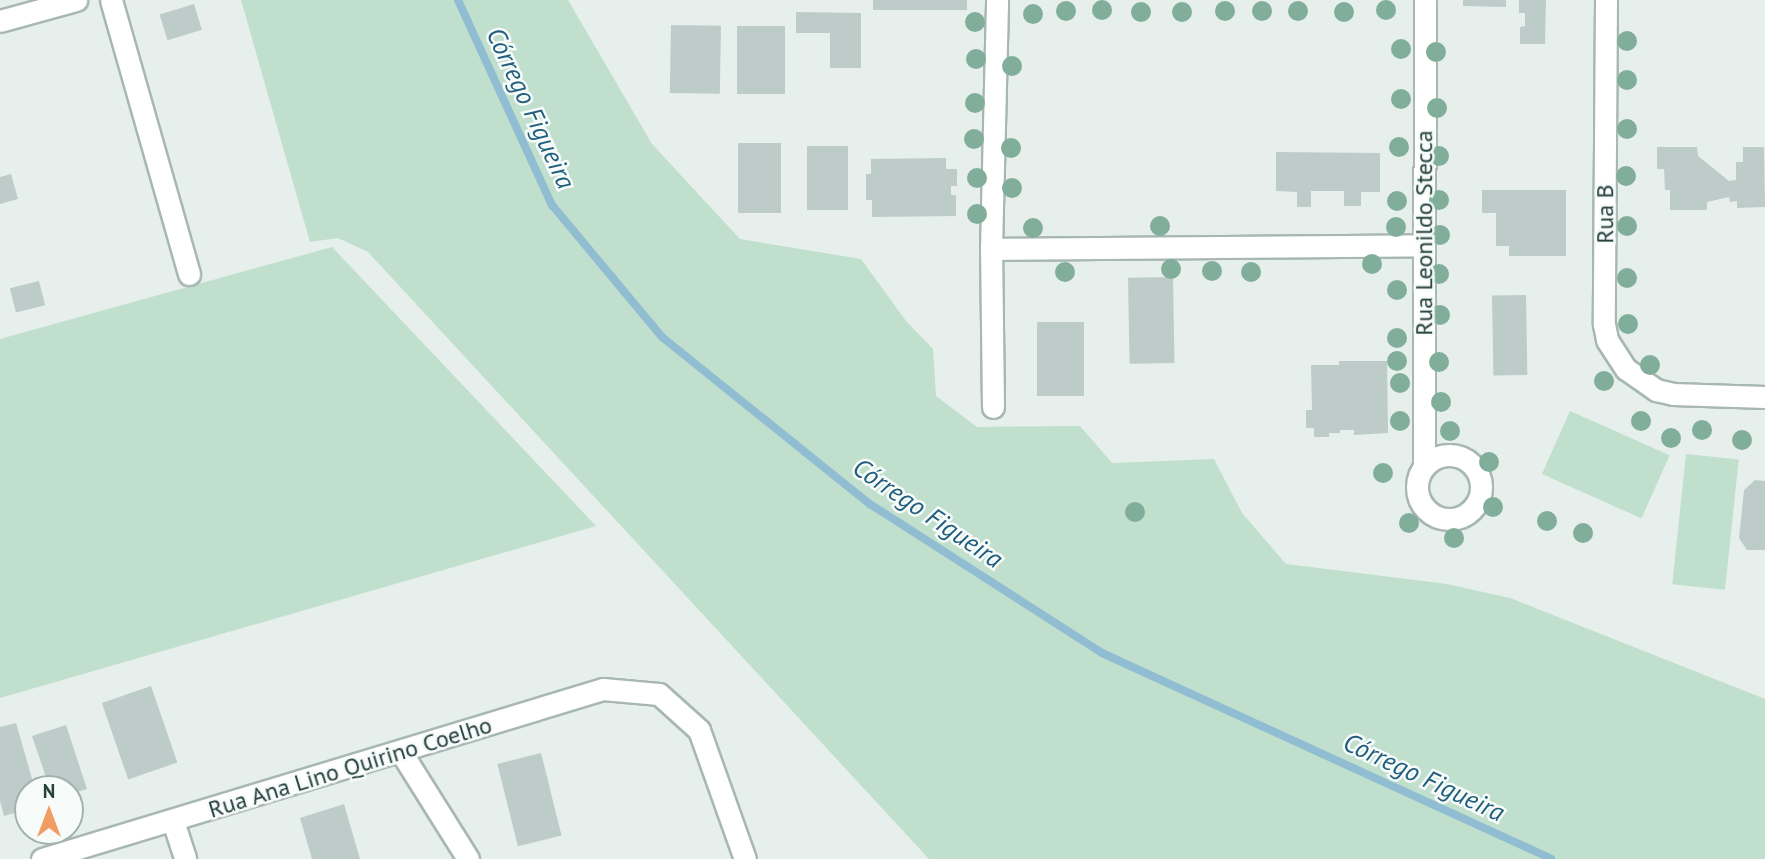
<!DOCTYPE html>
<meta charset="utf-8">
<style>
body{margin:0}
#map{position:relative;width:1765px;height:859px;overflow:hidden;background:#e6efec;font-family:"PT Sans",sans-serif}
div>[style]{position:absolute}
.green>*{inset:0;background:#c0dfcd;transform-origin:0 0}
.stream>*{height:8px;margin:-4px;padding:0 4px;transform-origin:4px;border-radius:4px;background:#90bdd2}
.building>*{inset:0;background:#beccc9;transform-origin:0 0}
.roads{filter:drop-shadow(2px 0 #a8b7b4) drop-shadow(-2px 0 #a8b7b4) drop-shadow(0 2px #a8b7b4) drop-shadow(0 -2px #a8b7b4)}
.minor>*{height:21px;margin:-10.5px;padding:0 10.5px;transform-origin:10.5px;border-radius:10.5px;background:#fff}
.minor>.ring{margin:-10.5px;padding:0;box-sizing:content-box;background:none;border:21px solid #fff;border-radius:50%}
.trees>*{width:20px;height:20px;margin:-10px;border-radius:50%;background:#81ae9a}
span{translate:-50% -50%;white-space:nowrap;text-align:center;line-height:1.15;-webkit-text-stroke:5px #f7fbf9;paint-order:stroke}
.street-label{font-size:24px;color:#25413e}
.water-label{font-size:26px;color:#1f5e7d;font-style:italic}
.north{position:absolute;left:14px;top:775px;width:70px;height:70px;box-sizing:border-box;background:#f7fbf9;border:2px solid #a3b1ae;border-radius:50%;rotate:0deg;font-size:19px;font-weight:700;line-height:28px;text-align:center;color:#25413e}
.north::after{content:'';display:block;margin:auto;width:24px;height:32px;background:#f09c63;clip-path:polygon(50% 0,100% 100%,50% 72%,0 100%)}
</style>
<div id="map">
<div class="green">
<div style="clip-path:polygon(241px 0,568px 0,652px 144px,740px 239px,861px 259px,906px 321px,933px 349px,936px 396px,977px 427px,1080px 426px,1112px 463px,1214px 459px,1242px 513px,1286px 564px,1447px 584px,1510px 598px,1765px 699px,1765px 859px,929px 859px,368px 252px,338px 238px,310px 242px)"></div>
<div style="clip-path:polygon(332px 247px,596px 526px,0 698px,0 339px)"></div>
<div style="left:1570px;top:411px;width:109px;height:69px;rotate:24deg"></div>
<div style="left:1686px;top:454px;width:53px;height:131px;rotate:6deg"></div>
</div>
<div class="stream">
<div style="left:458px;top:0;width:226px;rotate:65.4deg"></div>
<div style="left:552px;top:205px;width:172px;rotate:50.2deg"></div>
<div style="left:662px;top:337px;width:267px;rotate:38.8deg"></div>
<div style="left:870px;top:504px;width:276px;rotate:32.7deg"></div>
<div style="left:1102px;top:653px;width:494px;rotate:24.6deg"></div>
</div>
<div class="building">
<div style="left:873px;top:0;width:94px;height:10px"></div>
<div style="clip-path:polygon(1463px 0,1506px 0,1506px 7px,1463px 6px)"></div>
<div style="clip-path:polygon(1519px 0,1546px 0,1545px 44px,1520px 44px,1520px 27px,1525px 26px,1525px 13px,1519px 13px)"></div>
<div style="left:194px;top:4px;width:27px;height:36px;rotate:73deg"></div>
<div style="clip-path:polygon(796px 12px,861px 13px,861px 68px,830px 68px,830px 33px,796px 33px)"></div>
<div style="left:671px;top:25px;width:50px;height:68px;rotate:1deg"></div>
<div style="left:737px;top:26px;width:48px;height:68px"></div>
<div style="left:781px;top:143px;width:70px;height:43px;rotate:90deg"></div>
<div style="left:807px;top:146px;width:41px;height:64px"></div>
<div style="clip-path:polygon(1657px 147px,1697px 147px,1698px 156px,1729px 181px,1736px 180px,1736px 162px,1743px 162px,1743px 147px,1764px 147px,1765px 207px,1737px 208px,1737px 201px,1730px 202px,1729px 197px,1707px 202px,1707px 210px,1670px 210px,1670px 190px,1665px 190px,1664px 169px,1657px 169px)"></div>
<div style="clip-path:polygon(1276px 152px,1380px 153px,1380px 192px,1361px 192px,1361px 206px,1344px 206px,1344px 191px,1311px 191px,1311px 207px,1297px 207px,1297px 192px,1276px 191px)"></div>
<div style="clip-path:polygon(946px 158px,946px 169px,957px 169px,957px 186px,951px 186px,951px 195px,956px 195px,956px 216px,872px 217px,872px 200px,866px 200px,866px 174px,871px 174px,871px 159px)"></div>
<div style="clip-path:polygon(11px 174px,18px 199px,0 204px,0 177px)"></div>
<div style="clip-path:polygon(1482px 190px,1566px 190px,1566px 256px,1509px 256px,1509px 246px,1496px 246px,1496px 213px,1482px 213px)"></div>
<div style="left:1173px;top:277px;width:86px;height:45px;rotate:89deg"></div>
<div style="left:39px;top:281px;width:25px;height:30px;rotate:76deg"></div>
<div style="left:1526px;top:295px;width:80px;height:34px;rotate:89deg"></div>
<div style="left:1037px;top:322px;width:47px;height:74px"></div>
<div style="clip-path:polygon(1339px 361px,1387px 361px,1388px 433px,1354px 435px,1354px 430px,1340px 430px,1340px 433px,1329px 433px,1329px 437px,1314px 437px,1314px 428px,1306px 428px,1306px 410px,1312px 410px,1311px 365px,1339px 365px)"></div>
<div style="clip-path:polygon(1755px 480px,1765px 481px,1765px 550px,1747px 550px,1739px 538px,1744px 490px)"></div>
<div style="left:151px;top:686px;width:81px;height:52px;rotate:71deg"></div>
<div style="clip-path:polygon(16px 723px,35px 789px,28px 789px,28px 809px,4px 816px,0 801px,0 727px)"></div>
<div style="clip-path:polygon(66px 725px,87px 789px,70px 794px,70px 789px,50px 789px,32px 736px)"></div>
<div style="left:541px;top:753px;width:85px;height:45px;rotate:76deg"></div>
<div style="clip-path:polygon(344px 804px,360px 859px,312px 859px,300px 818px)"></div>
</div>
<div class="roads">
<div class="minor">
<div style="left:111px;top:0;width:285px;rotate:74.1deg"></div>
<div style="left:1606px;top:0;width:324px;rotate:90.4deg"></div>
<div style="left:1604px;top:324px;width:16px;rotate:79deg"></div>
<div style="left:1607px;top:340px;width:35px;rotate:57deg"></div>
<div style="left:1626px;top:369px;width:37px;rotate:35deg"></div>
<div style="left:1656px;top:390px;width:17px;rotate:13deg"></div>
<div style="left:1673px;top:394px;width:92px;rotate:1.9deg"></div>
<div style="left:0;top:21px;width:79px;rotate:-15.4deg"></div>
<div style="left:991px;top:249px;width:432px;rotate:-0.5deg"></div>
<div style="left:993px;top:407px;width:158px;rotate:-90.7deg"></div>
<div style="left:991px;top:249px;width:249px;rotate:-88.6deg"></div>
<div class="ring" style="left:1417px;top:455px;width:43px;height:43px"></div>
<div style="left:1424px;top:466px;width:466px;rotate:-89.9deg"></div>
<div style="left:401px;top:752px;width:126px;rotate:57.9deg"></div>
<div style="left:173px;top:821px;width:40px;rotate:72deg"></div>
<div style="left:42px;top:859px;width:586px;rotate:-16.86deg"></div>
<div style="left:603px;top:689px;width:56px;rotate:5.1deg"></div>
<div style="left:659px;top:694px;width:54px;rotate:42deg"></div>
<div style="left:699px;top:730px;width:137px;rotate:70.4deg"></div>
</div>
</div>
<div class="trees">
<div style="left:1102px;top:10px"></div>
<div style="left:1386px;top:10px"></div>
<div style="left:1066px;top:11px"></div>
<div style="left:1225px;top:11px"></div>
<div style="left:1262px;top:11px"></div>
<div style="left:1298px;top:11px"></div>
<div style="left:1141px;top:12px"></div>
<div style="left:1182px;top:12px"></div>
<div style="left:1344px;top:12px"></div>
<div style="left:1033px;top:14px"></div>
<div style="left:975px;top:22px"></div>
<div style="left:1627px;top:41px"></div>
<div style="left:1401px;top:49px"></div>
<div style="left:1436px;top:52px"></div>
<div style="left:976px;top:59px"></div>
<div style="left:1012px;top:66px"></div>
<div style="left:1627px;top:80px"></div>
<div style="left:1401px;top:99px"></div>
<div style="left:975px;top:103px"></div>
<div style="left:1437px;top:108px"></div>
<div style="left:1627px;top:129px"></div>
<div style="left:974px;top:139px"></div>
<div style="left:1399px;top:147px"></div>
<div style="left:1011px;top:148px"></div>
<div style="left:1439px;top:156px"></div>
<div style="left:1626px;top:176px"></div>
<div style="left:977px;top:178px"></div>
<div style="left:1012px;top:188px"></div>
<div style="left:1439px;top:200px"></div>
<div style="left:1397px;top:201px"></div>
<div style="left:977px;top:214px"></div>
<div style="left:1160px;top:226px"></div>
<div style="left:1627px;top:226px"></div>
<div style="left:1396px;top:227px"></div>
<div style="left:1033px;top:228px"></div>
<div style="left:1440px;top:235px"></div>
<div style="left:1372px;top:264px"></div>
<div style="left:1171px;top:269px"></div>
<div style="left:1212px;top:271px"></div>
<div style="left:1065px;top:272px"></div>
<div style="left:1251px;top:272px"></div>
<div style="left:1439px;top:274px"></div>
<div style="left:1627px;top:278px"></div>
<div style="left:1397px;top:290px"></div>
<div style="left:1440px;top:315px"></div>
<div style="left:1628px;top:324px"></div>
<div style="left:1397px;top:338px"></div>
<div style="left:1397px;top:361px"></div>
<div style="left:1439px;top:362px"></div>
<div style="left:1650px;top:365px"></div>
<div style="left:1604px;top:381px"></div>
<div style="left:1400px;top:383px"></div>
<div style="left:1441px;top:402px"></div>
<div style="left:1400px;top:421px"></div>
<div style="left:1641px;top:421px"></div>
<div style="left:1702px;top:430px"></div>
<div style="left:1450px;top:431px"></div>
<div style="left:1671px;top:438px"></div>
<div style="left:1742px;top:440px"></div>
<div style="left:1489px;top:462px"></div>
<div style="left:1383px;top:473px"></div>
<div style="left:1493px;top:507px"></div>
<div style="left:1135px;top:512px"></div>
<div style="left:1547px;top:521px"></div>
<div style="left:1409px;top:523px"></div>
<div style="left:1583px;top:533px"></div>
<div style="left:1454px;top:538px"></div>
</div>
<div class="street-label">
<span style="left:1605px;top:214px;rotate:-90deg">Rua B</span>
<span style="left:1424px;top:233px;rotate:-90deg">Rua Leonildo Stecca</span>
<span style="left:350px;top:767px;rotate:-17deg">Rua Ana Lino Quirino Coelho</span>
</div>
<div class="water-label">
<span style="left:531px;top:108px;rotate:65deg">Córrego Figueira</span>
<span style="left:928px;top:513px;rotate:34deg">Córrego Figueira</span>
<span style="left:1424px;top:777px;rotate:25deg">Córrego Figueira</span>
</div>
<div class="north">N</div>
</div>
